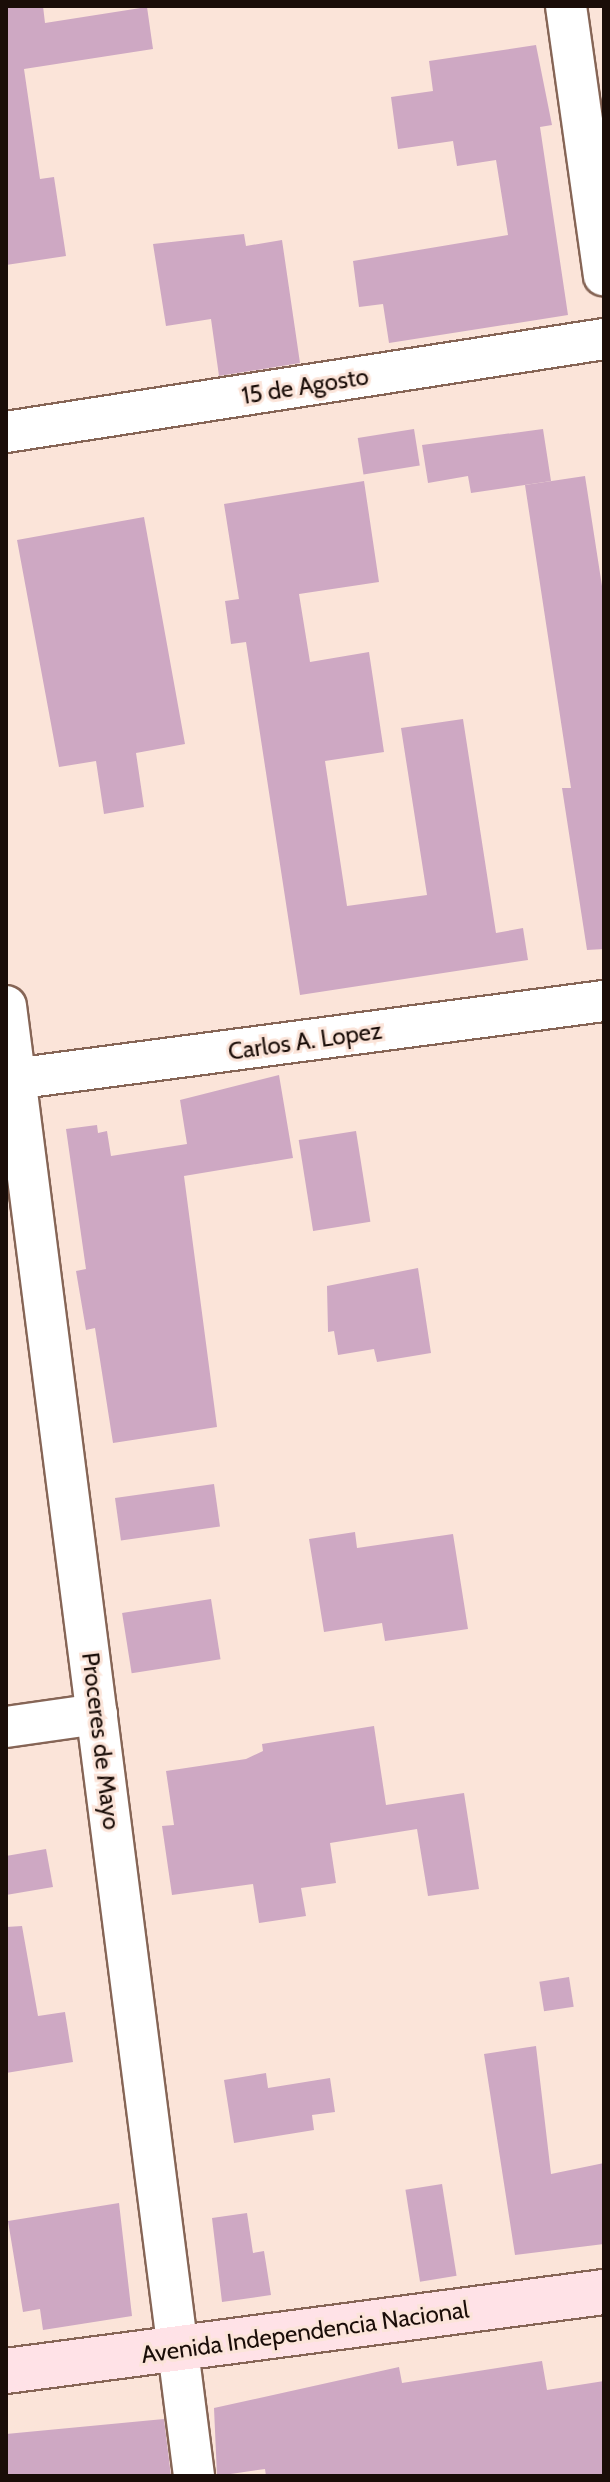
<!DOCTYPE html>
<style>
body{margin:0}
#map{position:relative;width:610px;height:2482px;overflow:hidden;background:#fbe4d9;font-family:Cabin,sans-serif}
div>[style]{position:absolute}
.building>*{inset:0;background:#cea8c3;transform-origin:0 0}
.roads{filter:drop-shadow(2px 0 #866556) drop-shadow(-2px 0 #866556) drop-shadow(0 2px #866556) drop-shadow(0 -2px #866556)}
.minor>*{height:40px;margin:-20px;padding:0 20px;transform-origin:20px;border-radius:20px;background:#fff}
.secondary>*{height:44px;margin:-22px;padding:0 22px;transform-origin:22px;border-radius:22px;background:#ffe2e7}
span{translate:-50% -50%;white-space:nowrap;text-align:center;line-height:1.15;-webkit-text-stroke:6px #fbe4d9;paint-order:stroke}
.street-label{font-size:24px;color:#1a0d08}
.frame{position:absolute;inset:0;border:8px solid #1a0d08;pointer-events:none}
</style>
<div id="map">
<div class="building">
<div style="clip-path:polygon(6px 6px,43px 6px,45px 23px,147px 7px,153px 49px,24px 69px,40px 179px,54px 177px,66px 256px,6px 265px)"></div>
<div style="clip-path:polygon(536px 45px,552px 125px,540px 127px,568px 315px,389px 343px,383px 304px,359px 307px,353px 261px,508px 235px,496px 160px,457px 166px,453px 141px,398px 149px,391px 97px,433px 91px,429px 61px)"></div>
<div style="clip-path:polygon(244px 234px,246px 246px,282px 240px,300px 363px,219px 376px,211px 319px,166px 326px,153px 244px)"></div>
<div style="left:414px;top:429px;width:37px;height:57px;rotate:81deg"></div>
<div style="clip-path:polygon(543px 429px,551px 481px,471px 493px,468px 476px,428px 483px,422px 445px)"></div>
<div style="clip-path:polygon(585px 476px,604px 599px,604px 949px,587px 950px,562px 788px,571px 788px,525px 485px)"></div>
<div style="clip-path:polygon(364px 481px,379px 582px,299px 594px,310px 662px,369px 652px,384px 752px,325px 761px,347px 906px,427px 895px,401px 728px,463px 719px,496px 933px,523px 928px,528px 960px,300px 995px,246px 642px,231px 644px,225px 601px,239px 599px,224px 504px)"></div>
<div style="clip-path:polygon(144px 517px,185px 744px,136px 753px,144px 807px,104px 814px,96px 761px,59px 767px,17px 540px)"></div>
<div style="clip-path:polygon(279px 1075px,293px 1158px,184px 1176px,217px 1427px,113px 1443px,95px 1328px,86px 1330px,76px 1271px,86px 1269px,66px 1129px,97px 1125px,98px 1133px,107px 1131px,111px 1156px,187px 1144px,180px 1100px)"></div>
<div style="left:356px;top:1131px;width:92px;height:58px;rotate:81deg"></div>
<div style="clip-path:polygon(418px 1268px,431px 1353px,377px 1362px,374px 1349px,338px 1355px,334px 1331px,328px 1332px,327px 1286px)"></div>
<div style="left:214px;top:1484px;width:43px;height:100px;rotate:82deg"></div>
<div style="clip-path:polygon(355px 1532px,357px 1548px,453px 1534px,468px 1629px,385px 1641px,382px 1623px,324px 1632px,309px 1539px)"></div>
<div style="left:211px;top:1599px;width:61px;height:90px;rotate:81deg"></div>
<div style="clip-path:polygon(374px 1726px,386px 1805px,464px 1793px,479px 1889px,428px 1896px,417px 1829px,330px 1843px,336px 1883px,301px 1888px,306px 1916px,259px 1923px,253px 1884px,172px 1895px,162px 1826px,174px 1825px,166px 1771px,246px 1759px,263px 1751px,262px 1744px)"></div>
<div style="clip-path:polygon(46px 1849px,53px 1887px,6px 1895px,6px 1856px)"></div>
<div style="clip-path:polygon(22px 1926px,38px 2016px,65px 2012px,73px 2062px,6px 2073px,6px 1927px)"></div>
<div style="left:569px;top:1977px;width:30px;height:30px;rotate:81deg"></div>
<div style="clip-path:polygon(536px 2046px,551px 2174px,604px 2163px,604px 2244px,515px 2255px,484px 2054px)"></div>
<div style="clip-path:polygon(266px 2073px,268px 2088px,330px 2078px,335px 2112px,312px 2115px,314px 2130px,234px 2143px,224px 2080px)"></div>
<div style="left:442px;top:2184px;width:93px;height:37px;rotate:81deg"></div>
<div style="clip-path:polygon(119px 2203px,132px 2316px,43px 2330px,40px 2309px,23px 2312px,8px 2221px)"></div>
<div style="clip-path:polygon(247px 2213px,253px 2253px,264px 2251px,271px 2295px,222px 2302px,212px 2218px)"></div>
<div style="clip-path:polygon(542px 2361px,547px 2390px,604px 2381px,604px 2476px,266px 2476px,265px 2469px,217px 2476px,214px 2408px,399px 2367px,402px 2383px)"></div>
<div style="clip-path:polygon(164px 2419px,171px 2476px,6px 2476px,6px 2434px)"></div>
</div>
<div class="roads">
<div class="minor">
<div style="left:566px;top:6px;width:272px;rotate:82deg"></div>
<div style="left:6px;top:432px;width:605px;rotate:-8.84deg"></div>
<div style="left:6px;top:1006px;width:1482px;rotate:82.71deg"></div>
<div style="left:6px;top:1080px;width:603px;rotate:-7.53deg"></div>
<div style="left:6px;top:1727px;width:92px;rotate:-8.1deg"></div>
</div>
<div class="secondary">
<div style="left:6px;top:2371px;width:603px;rotate:-7.53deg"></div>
</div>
</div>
<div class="street-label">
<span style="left:305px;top:386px;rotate:-9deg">15 de Agosto</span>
<span style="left:305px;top:1041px;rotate:-8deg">Carlos A. Lopez</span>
<span style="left:101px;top:1741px;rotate:83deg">Proceres de Mayo</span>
<span style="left:305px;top:2332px;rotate:-8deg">Avenida Independencia Nacional</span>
</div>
<div class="frame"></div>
</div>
